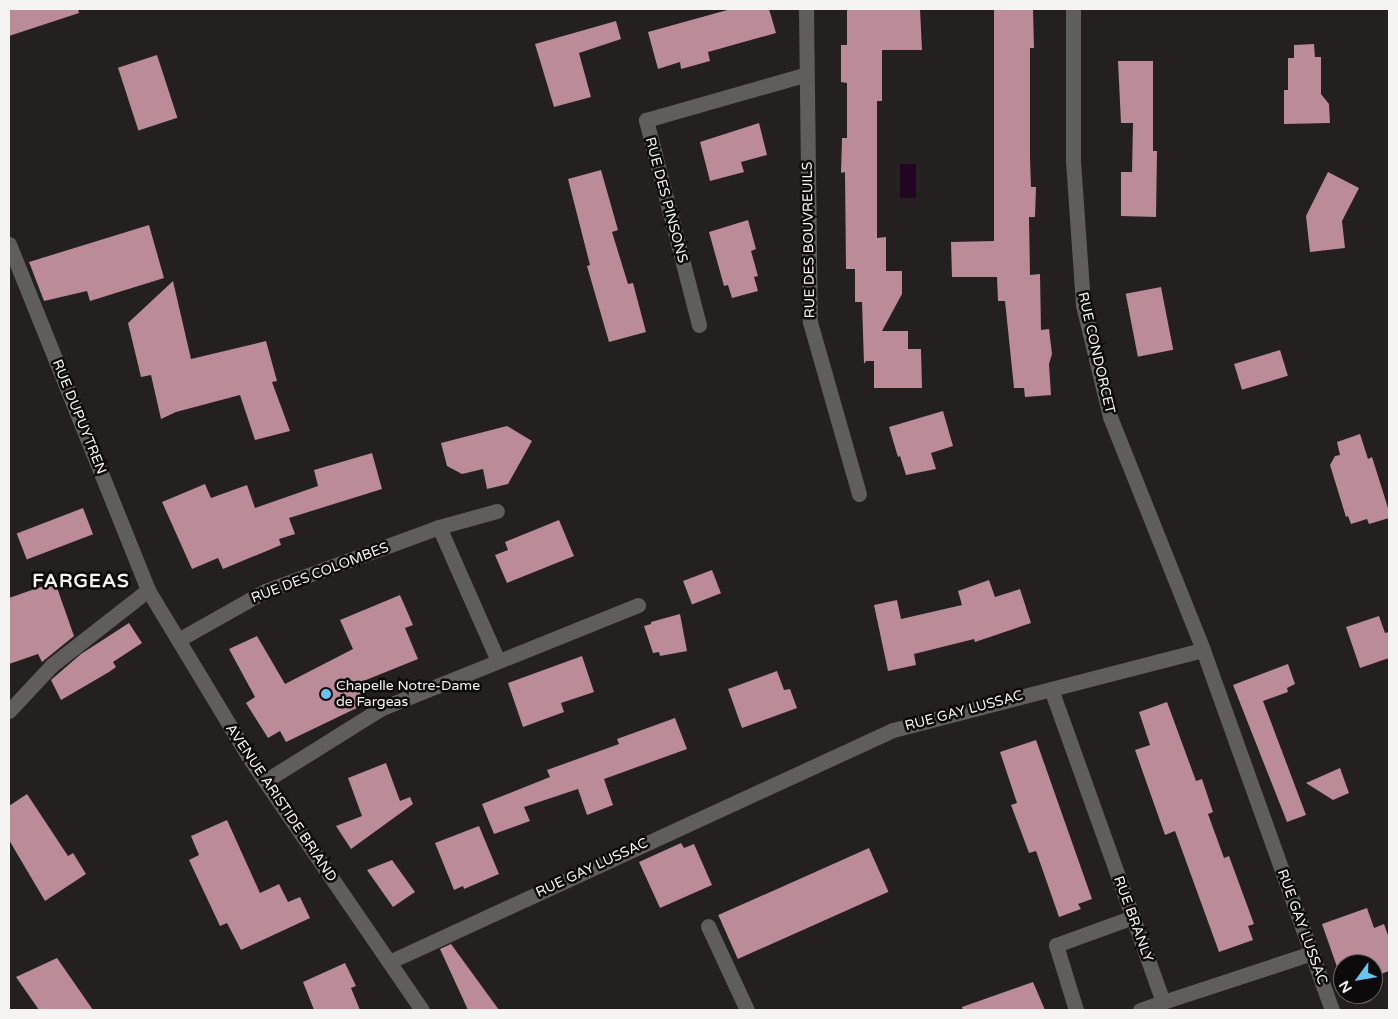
<!DOCTYPE html>
<style>
body{margin:0}
#map{position:relative;width:1398px;height:1019px;overflow:hidden;background:#24201f;font-family:"Varela Round",sans-serif}
div>[style]{position:absolute}
.water>*{inset:0;background:#20061f;transform-origin:0 0}
.building>*{inset:0;background:#bb8b97;transform-origin:0 0}
.street>*{height:15px;margin:-7.5px;padding:0 7.5px;transform-origin:7.5px;border-radius:7.5px;background:#5f5e5c}
.dots>*{width:14px;height:14px;translate:-50% -50%;box-sizing:border-box;border:2px solid #0c0a0a;border-radius:50%}
span{translate:-50% -50%;white-space:nowrap;text-align:center;line-height:1.15;-webkit-text-stroke:5px #0c0a0a;paint-order:stroke}
.street-label{font-size:14px;color:#f6f4f3}
.poi-label{font-size:14px;color:#f6f4f3}
.left{translate:0 -50%;text-align:left}
.district-label{font-size:19px;color:#f6f4f3;font-weight:700;letter-spacing:1px}
.frame{position:absolute;inset:0;border:10px solid #f6f4f3;pointer-events:none}
.north{position:absolute;left:1333px;top:954px;width:50px;height:50px;box-sizing:border-box;background:#0c0a0a;border:1px solid #6a6867;border-radius:50%;rotate:238deg;font-size:14px;font-weight:700;line-height:20px;text-align:center;color:#f6f4f3}
.north::after{content:'';display:block;margin:auto;width:18px;height:22px;background:#66c4ef;clip-path:polygon(50% 0,100% 100%,50% 72%,0 100%)}
</style>
<div id="map">
<div class="water">
<div style="left:900px;top:164px;width:16px;height:34px"></div>
</div>
<div class="building">
<div style="clip-path:polygon(9px 9px,78px 9px,79px 13px,9px 36px)"></div>
<div style="clip-path:polygon(731px 9px,769px 9px,776px 33px,708px 52px,710px 61px,681px 69px,680px 62px,658px 69px,648px 32px)"></div>
<div style="clip-path:polygon(847px 9px,920px 9px,922px 50px,882px 50px,882px 101px,877px 101px,877px 238px,886px 237px,886px 271px,902px 271px,902px 294px,882px 331px,908px 331px,908px 349px,921px 349px,922px 388px,874px 388px,874px 361px,866px 361px,864px 364px,862px 302px,855px 302px,855px 269px,846px 269px,845px 172px,841px 173px,842px 138px,847px 138px,847px 83px,841px 82px,841px 45px,847px 45px)"></div>
<div style="clip-path:polygon(994px 9px,1033px 9px,1034px 48px,1030px 48px,1030px 158px,1031px 187px,1036px 187px,1035px 217px,1029px 217px,1030px 275px,1040px 274px,1041px 330px,1049px 329px,1052px 354px,1049px 364px,1051px 395px,1025px 397px,1024px 388px,1014px 388px,1005px 301px,998px 301px,997px 277px,952px 277px,951px 242px,994px 241px)"></div>
<div style="clip-path:polygon(616px 21px,621px 39px,579px 53px,591px 97px,554px 107px,535px 44px)"></div>
<div style="clip-path:polygon(1314px 44px,1315px 57px,1321px 57px,1321px 94px,1329px 104px,1330px 123px,1284px 124px,1284px 90px,1288px 90px,1288px 58px,1294px 58px,1294px 45px)"></div>
<div style="left:157px;top:55px;width:66px;height:41px;rotate:72deg"></div>
<div style="clip-path:polygon(1118px 61px,1153px 61px,1153px 151px,1157px 151px,1156px 217px,1121px 216px,1121px 172px,1132px 172px,1133px 123px,1121px 123px)"></div>
<div style="clip-path:polygon(759px 123px,767px 155px,741px 162px,744px 172px,710px 181px,700px 142px)"></div>
<div style="clip-path:polygon(601px 170px,618px 230px,612px 232px,628px 284px,633px 283px,646px 332px,609px 342px,587px 266px,590px 265px,568px 179px)"></div>
<div style="clip-path:polygon(1328px 172px,1359px 188px,1342px 221px,1345px 248px,1310px 252px,1306px 216px)"></div>
<div style="clip-path:polygon(748px 220px,756px 249px,751px 251px,758px 276px,754px 277px,758px 291px,732px 298px,728px 285px,724px 286px,709px 232px)"></div>
<div style="clip-path:polygon(149px 225px,164px 278px,90px 301px,87px 291px,44px 301px,29px 262px)"></div>
<div style="clip-path:polygon(173px 281px,191px 359px,266px 341px,277px 381px,272px 382px,290px 431px,255px 440px,240px 395px,176px 412px,161px 419px,151px 375px,141px 377px,128px 323px)"></div>
<div style="left:1161px;top:287px;width:64px;height:36px;rotate:79deg"></div>
<div style="left:1280px;top:350px;width:27px;height:48px;rotate:73deg"></div>
<div style="clip-path:polygon(943px 411px,953px 446px,931px 453px,936px 469px,906px 475px,900px 456px,898px 457px,889px 427px)"></div>
<div style="clip-path:polygon(507px 426px,532px 441px,508px 484px,487px 489px,483px 469px,462px 474px,447px 466px,441px 443px)"></div>
<div style="clip-path:polygon(1360px 434px,1368px 459px,1372px 457px,1389px 511px,1389px 518px,1369px 524px,1367px 519px,1351px 524px,1348px 516px,1346px 517px,1330px 465px,1335px 456px,1340px 455px,1337px 442px)"></div>
<div style="clip-path:polygon(372px 453px,382px 489px,289px 518px,295px 534px,279px 539px,281px 545px,223px 569px,218px 558px,192px 569px,162px 502px,205px 484px,211px 498px,247px 485px,255px 508px,318px 486px,314px 470px)"></div>
<div style="left:83px;top:508px;width:28px;height:71px;rotate:69deg"></div>
<div style="clip-path:polygon(559px 520px,574px 556px,507px 583px,495px 555px,508px 550px,505px 542px)"></div>
<div style="left:712px;top:570px;width:25px;height:31px;rotate:69deg"></div>
<div style="clip-path:polygon(989px 580px,995px 597px,1020px 589px,1031px 623px,975px 642px,974px 639px,914px 654px,916px 665px,888px 671px,874px 605px,897px 600px,901px 619px,962px 605px,958px 591px)"></div>
<div style="clip-path:polygon(55px 582px,74px 636px,42px 662px,38px 654px,9px 664px,9px 598px)"></div>
<div style="clip-path:polygon(400px 595px,413px 625px,405px 628px,418px 659px,356px 684px,365px 704px,286px 742px,280px 731px,268px 738px,246px 703px,255px 697px,229px 649px,257px 636px,285px 684px,353px 649px,340px 620px)"></div>
<div style="clip-path:polygon(680px 614px,687px 651px,660px 656px,659px 652px,653px 653px,644px 626px,651px 624px,651px 622px)"></div>
<div style="clip-path:polygon(1379px 616px,1385px 633px,1389px 632px,1389px 658px,1360px 668px,1346px 627px)"></div>
<div style="clip-path:polygon(129px 623px,142px 643px,113px 662px,116px 667px,109px 672px,61px 700px,51px 680px,81px 654px)"></div>
<div style="clip-path:polygon(582px 656px,594px 692px,561px 703px,564px 712px,523px 727px,508px 683px)"></div>
<div style="clip-path:polygon(1288px 664px,1295px 684px,1287px 688px,1288px 692px,1263px 701px,1306px 815px,1287px 822px,1233px 685px)"></div>
<div style="clip-path:polygon(777px 671px,784px 690px,790px 689px,797px 708px,742px 728px,728px 689px)"></div>
<div style="clip-path:polygon(1167px 702px,1196px 781px,1202px 779px,1213px 812px,1208px 814px,1224px 858px,1229px 856px,1254px 924px,1248px 926px,1253px 940px,1219px 952px,1175px 831px,1165px 835px,1135px 750px,1150px 745px,1139px 712px)"></div>
<div style="clip-path:polygon(675px 718px,687px 749px,604px 779px,613px 805px,587px 815px,578px 789px,524px 807px,530px 821px,494px 834px,482px 804px,550px 777px,547px 770px,619px 744px,617px 739px)"></div>
<div style="clip-path:polygon(1036px 740px,1092px 899px,1078px 904px,1081px 909px,1059px 917px,1036px 851px,1029px 853px,1011px 805px,1017px 803px,1000px 752px)"></div>
<div style="clip-path:polygon(386px 763px,400px 801px,410px 797px,413px 804px,351px 849px,336px 826px,362px 816px,348px 778px)"></div>
<div style="clip-path:polygon(1340px 768px,1349px 793px,1333px 800px,1306px 783px)"></div>
<div style="clip-path:polygon(27px 794px,68px 856px,73px 853px,86px 874px,45px 901px,9px 840px,9px 806px)"></div>
<div style="clip-path:polygon(227px 820px,260px 893px,279px 884px,288px 902px,300px 897px,310px 918px,241px 950px,227px 923px,220px 926px,189px 860px,199px 855px,191px 836px)"></div>
<div style="clip-path:polygon(479px 826px,499px 874px,464px 889px,463px 886px,454px 890px,435px 843px)"></div>
<div style="clip-path:polygon(681px 843px,684px 848px,694px 844px,712px 885px,660px 908px,639px 862px)"></div>
<div style="left:869px;top:848px;width:48px;height:165px;rotate:66deg"></div>
<div style="clip-path:polygon(392px 860px,415px 892px,393px 907px,367px 870px)"></div>
<div style="clip-path:polygon(1367px 908px,1374px 928px,1384px 924px,1389px 938px,1389px 971px,1373px 977px,1373px 964px,1343px 964px,1343px 984px,1322px 924px)"></div>
<div style="clip-path:polygon(451px 944px,499px 1010px,468px 1010px,440px 949px)"></div>
<div style="clip-path:polygon(57px 958px,93px 1010px,39px 1010px,16px 977px)"></div>
<div style="clip-path:polygon(345px 963px,356px 986px,351px 988px,360px 1010px,314px 1010px,303px 982px)"></div>
<div style="clip-path:polygon(1033px 982px,1045px 1010px,963px 1010px,962px 1007px)"></div>
</div>
<div class="street">
<div style="left:806px;top:9px;width:313px;rotate:89.3deg"></div>
<div style="left:810px;top:322px;width:179px;rotate:74.1deg"></div>
<div style="left:1073px;top:9px;width:152px;rotate:90deg"></div>
<div style="left:1073px;top:161px;width:144px;rotate:86deg"></div>
<div style="left:1083px;top:305px;width:115px;rotate:76.4deg"></div>
<div style="left:1110px;top:417px;width:251px;rotate:68.2deg"></div>
<div style="left:9px;top:244px;width:373px;rotate:68.1deg"></div>
<div style="left:148px;top:590px;width:197px;rotate:58.9deg"></div>
<div style="left:250px;top:759px;width:304px;rotate:55.6deg"></div>
<div style="left:699px;top:325px;width:212px;rotate:-104.5deg"></div>
<div style="left:646px;top:120px;width:167px;rotate:-15.9deg"></div>
<div style="left:439px;top:527px;width:146px;rotate:66.2deg"></div>
<div style="left:178px;top:640px;width:100px;rotate:-29.4deg"></div>
<div style="left:265px;top:591px;width:185px;rotate:-20.2deg"></div>
<div style="left:439px;top:527px;width:60px;rotate:-15.4deg"></div>
<div style="left:1051px;top:689px;width:332px;rotate:70.3deg"></div>
<div style="left:1163px;top:1002px;width:157px;rotate:-18.2deg"></div>
<div style="left:9px;top:711px;width:63px;rotate:-46.9deg"></div>
<div style="left:52px;top:665px;width:122px;rotate:-38deg"></div>
<div style="left:265px;top:781px;width:138px;rotate:-32deg"></div>
<div style="left:382px;top:708px;width:276px;rotate:-21.9deg"></div>
<div style="left:708px;top:926px;width:93px;rotate:65.1deg"></div>
<div style="left:389px;top:962px;width:555px;rotate:-24.72deg"></div>
<div style="left:893px;top:730px;width:320px;rotate:-14.5deg"></div>
<div style="left:1203px;top:650px;width:382px;rotate:70.3deg"></div>
<div style="left:1076px;top:1010px;width:68px;rotate:-107.1deg"></div>
<div style="left:1056px;top:945px;width:82px;rotate:-20deg"></div>
<div style="left:1140px;top:1010px;width:24px;rotate:-19deg"></div>
</div>
<div class="dots">
<div style="left:326px;top:694px;background:#66c4ef"></div>
</div>
<div class="street-label">
<span style="left:666px;top:200px;rotate:75deg">RUE DES PINSONS</span>
<span style="left:809px;top:240px;rotate:-91deg">RUE DES BOUVREUILS</span>
<span style="left:1096px;top:353px;rotate:77deg">RUE CONDORCET</span>
<span style="left:79px;top:417px;rotate:68deg">RUE DUPUYTREN</span>
<span style="left:320px;top:573px;rotate:-21deg">RUE DES COLOMBES</span>
<span style="left:964px;top:711px;rotate:-15deg">RUE GAY LUSSAC</span>
<span style="left:281px;top:803px;rotate:56deg">AVENUE ARISTIDE BRIAND</span>
<span style="left:592px;top:868px;rotate:-25deg">RUE GAY LUSSAC</span>
<span style="left:1133px;top:919px;rotate:70deg">RUE BRANLY</span>
<span style="left:1302px;top:927px;rotate:70deg">RUE GAY LUSSAC</span>
</div>
<div class="poi-label">
<span class="left" style="left:336px;top:694px">Chapelle Notre-Dame<br>de Fargeas</span>
</div>
<div class="district-label">
<span style="left:81px;top:582px">FARGEAS</span>
</div>
<div class="frame"></div>
<div class="north">N</div>
</div>
